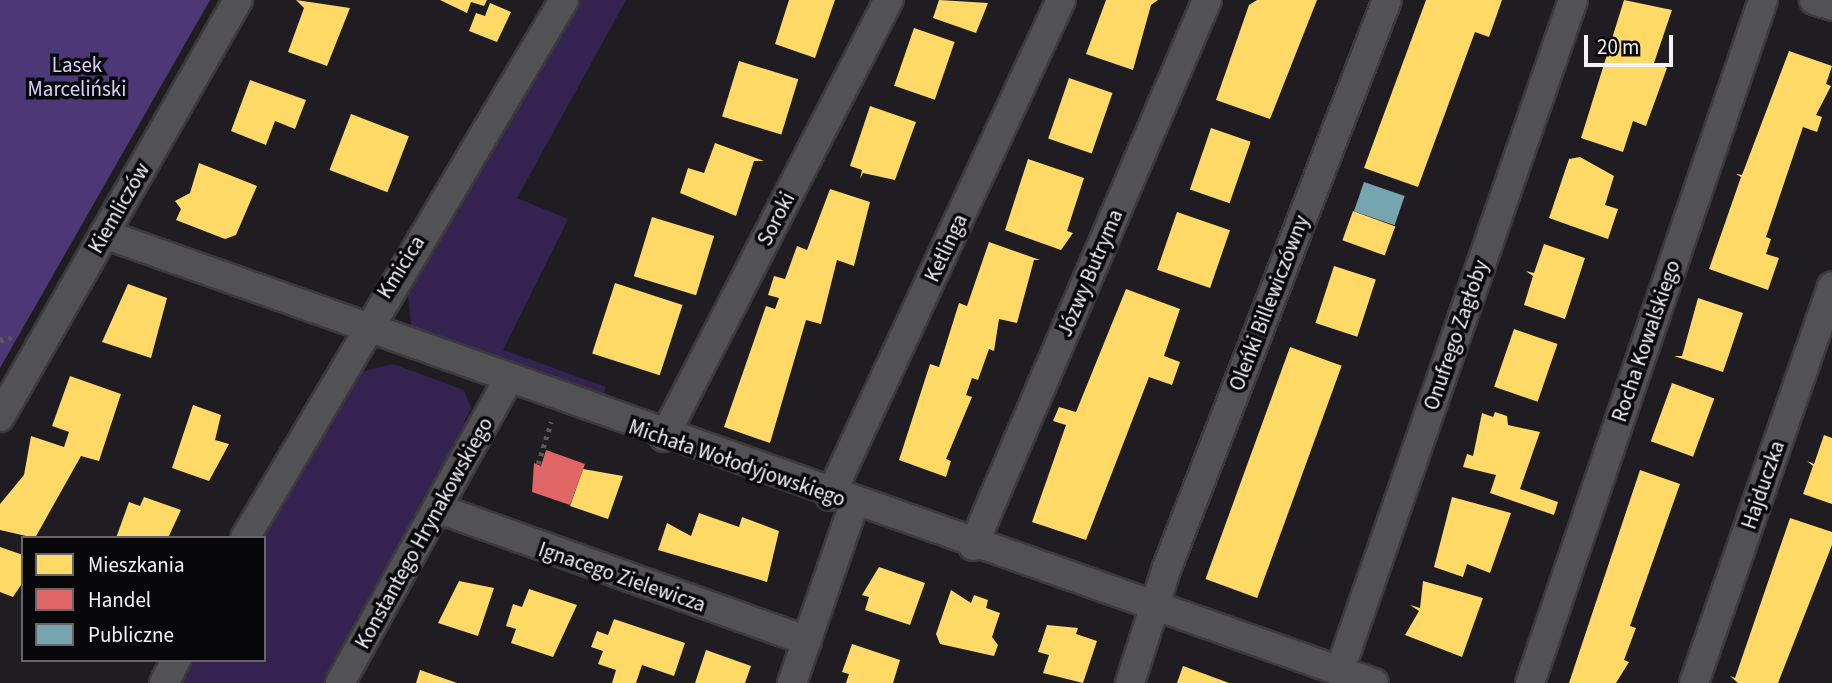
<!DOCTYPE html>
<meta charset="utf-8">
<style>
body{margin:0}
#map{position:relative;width:1832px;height:683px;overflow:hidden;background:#1f1d21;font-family:"Source Sans 3",sans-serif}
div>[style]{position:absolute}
.green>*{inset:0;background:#342351}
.forest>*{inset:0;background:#4d3877}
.homes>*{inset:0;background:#ffd966;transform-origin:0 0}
.shops>*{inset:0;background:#e06666}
.public>*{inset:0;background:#76a5af;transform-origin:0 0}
.path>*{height:4.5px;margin-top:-2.25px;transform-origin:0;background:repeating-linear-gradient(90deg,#5a595c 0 3.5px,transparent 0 8.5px)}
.roads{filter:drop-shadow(2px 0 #3c3a3d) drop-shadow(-2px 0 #3c3a3d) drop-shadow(0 2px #3c3a3d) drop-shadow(0 -2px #3c3a3d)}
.minor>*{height:28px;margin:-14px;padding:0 14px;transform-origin:14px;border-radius:14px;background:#525154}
span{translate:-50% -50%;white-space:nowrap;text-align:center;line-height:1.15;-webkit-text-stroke:7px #08070a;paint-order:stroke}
.park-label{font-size:21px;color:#dbd0fb}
.street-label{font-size:21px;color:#f4f3f8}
.legend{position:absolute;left:21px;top:536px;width:245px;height:126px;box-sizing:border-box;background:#08070a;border:2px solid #666569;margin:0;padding:9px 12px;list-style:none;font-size:21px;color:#f4f3f8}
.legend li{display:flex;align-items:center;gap:14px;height:35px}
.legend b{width:35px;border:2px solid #666569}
.scale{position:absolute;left:1584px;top:35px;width:89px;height:32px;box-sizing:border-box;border:4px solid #f4f3f8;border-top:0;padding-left:9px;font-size:21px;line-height:24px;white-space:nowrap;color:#f4f3f8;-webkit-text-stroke:5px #08070a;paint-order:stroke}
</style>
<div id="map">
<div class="green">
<div style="clip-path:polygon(578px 0,626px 0,517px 198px,568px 219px,503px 350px,606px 387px,603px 395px,411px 326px,408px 295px,401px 291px)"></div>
<div style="clip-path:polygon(393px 364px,464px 390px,471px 409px,464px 422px,471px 426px,327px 683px,177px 683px,190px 660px,264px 660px,259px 538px,358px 366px,365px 371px)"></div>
</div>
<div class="forest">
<div style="clip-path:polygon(0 0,210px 0,0 368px)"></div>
</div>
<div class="homes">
<div style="clip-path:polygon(296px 0,350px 8px,327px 66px,288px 52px,304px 8px)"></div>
<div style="clip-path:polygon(440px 0,487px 0,484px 6px,471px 2px,467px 13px)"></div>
<div style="clip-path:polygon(789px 0,835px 0,815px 58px,775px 44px)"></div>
<div style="clip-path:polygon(939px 0,988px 3px,976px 33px,933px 18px)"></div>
<div style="clip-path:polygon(1106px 0,1158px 0,1151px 5px,1133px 70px,1086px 54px)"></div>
<div style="clip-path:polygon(1257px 0,1317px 0,1270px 119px,1216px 100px,1249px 5px)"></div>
<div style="clip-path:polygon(1426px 0,1502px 0,1489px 37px,1475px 32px,1418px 187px,1364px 168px)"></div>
<div style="clip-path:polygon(1624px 0,1672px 10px,1654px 63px,1667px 68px,1646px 126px,1633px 121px,1623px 152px,1581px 138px)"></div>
<div style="clip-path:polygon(490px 3px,511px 12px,497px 42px,469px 31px,476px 13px,485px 16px)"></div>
<div style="left:914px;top:28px;width:43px;height:61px;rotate:19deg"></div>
<div style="clip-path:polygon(1789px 51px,1832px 66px,1826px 84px,1831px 86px,1816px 115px,1822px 117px,1817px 132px,1803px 127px,1766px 237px,1771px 239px,1766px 254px,1779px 258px,1768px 290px,1709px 269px,1741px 177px,1736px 174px,1742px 175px)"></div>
<div style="left:739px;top:61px;width:62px;height:58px;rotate:17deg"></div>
<div style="left:1069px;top:78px;width:46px;height:64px;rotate:19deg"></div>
<div style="clip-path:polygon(250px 80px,306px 100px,295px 129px,275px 121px,266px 145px,231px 131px)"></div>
<div style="clip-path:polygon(870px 106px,916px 122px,895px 180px,863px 173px,860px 179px,862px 170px,850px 166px)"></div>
<div style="left:351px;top:114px;width:62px;height:60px;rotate:21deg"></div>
<div style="left:1211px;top:128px;width:42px;height:65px;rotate:19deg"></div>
<div style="clip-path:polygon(715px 143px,764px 161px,754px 161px,736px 216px,680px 193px,688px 168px,704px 173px)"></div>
<div style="clip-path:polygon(1580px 157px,1614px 176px,1605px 205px,1618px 209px,1608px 239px,1549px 218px,1569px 159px)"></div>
<div style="clip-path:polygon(1028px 159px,1084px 178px,1067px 231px,1073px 233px,1061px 250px,1005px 230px)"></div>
<div style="clip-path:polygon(199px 163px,257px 186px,236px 235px,225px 239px,176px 220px,181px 209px,175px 201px,190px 193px)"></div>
<div style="clip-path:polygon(830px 189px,870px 202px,854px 266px,837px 260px,821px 324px,806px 320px,770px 443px,724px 427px,766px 306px,775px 309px,779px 298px,768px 295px,774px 276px,785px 279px,797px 246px,807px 250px)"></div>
<div style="left:1353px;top:211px;width:45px;height:31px;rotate:20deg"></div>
<div style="left:1177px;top:212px;width:56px;height:61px;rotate:19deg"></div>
<div style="left:652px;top:217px;width:65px;height:62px;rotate:17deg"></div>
<div style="clip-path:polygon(989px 242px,1040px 260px,1034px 260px,1017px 323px,999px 319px,994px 351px,989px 349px,978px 380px,972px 378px,966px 395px,972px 397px,946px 459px,951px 461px,946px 477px,899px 460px,930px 364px,939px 367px,959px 303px,967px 306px)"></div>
<div style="clip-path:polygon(1544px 244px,1585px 258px,1565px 319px,1524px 305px,1533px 276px,1526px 271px,1534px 273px)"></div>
<div style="left:1334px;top:266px;width:44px;height:60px;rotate:18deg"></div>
<div style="left:615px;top:283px;width:71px;height:74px;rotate:18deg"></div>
<div style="clip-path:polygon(128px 284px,167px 298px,151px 358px,102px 342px)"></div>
<div style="clip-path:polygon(1126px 289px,1180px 309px,1164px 356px,1180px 362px,1172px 385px,1149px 377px,1086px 540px,1032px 522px,1066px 425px,1053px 421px,1059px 407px,1076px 412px)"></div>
<div style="clip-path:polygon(1698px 298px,1743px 313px,1723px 372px,1674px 356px,1682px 356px)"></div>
<div style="left:1514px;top:329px;width:46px;height:61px;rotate:19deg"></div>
<div style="left:1290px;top:347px;width:55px;height:247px;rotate:20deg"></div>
<div style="clip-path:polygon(70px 376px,121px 394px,99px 461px,81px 456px,35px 538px,0 530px,0 504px,24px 475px,31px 436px,64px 447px,69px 432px,52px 426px)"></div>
<div style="left:1672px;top:383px;width:45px;height:62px;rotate:20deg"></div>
<div style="clip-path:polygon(193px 405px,221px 415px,215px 440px,229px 444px,209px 481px,172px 468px)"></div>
<div style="clip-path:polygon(1495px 412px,1507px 416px,1508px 425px,1540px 432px,1520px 489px,1558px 502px,1554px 515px,1490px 493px,1496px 475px,1463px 467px,1467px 454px,1473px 456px,1482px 413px,1493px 417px)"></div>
<div style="clip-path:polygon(1824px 435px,1832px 438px,1832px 504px,1803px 494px,1813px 466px,1807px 461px,1814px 464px)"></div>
<div style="clip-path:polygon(583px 469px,623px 476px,608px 519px,570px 506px)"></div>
<div style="clip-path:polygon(1640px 470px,1680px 484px,1630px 626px,1636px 628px,1624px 660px,1629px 662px,1616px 683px,1569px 683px)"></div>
<div style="clip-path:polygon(144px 497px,181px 510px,168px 538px,116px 538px,129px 502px,140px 506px)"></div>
<div style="clip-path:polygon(1452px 497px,1511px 513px,1490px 573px,1467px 564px,1463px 577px,1434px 567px)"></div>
<div style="clip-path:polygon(699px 513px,739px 527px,742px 517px,779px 531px,767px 582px,658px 550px,667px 523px,691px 536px)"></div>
<div style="clip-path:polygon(1790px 518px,1832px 532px,1832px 545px,1778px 683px,1738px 683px,1730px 676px,1735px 678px)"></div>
<div style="clip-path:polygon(0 547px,23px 555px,23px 582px,13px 597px,0 592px)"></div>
<div style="clip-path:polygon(879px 567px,925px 583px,910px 625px,865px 610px,869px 597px,862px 595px)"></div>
<div style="clip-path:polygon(459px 581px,494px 588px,478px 636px,438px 623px)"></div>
<div style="clip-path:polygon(1423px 581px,1483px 598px,1462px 657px,1405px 635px,1419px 611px,1410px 605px,1420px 608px)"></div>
<div style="clip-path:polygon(529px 589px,577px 605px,553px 657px,511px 643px,516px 629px,506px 626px,513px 604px,522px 607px)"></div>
<div style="clip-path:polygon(951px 590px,971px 603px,974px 595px,988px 600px,986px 608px,1000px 613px,992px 637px,998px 645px,994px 656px,940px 644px,936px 634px)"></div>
<div style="clip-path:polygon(614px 619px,685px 643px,674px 676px,642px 665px,636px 683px,612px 683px,616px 670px,598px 664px,603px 651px,591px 647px,597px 631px,608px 635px)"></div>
<div style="clip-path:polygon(1047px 625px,1078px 628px,1076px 634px,1097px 641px,1083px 683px,1043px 673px,1049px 655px,1038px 652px)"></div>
<div style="clip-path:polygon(852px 644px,900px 660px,893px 683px,846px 683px,849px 674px,842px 672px)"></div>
<div style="clip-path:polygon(706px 650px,751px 666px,745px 683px,695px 683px)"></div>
<div style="clip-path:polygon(1183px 666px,1229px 683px,1177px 683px)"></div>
<div style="clip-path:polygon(420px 670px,457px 683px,416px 683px)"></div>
</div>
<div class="shops">
<div style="clip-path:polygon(546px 450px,585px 464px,570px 505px,532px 492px,534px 463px,541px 466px)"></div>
</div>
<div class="public">
<div style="left:1364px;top:182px;width:43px;height:31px;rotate:19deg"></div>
</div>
<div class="path">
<div style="left:0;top:340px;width:13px;rotate:-13deg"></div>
<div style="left:538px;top:464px;width:44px;rotate:-72.8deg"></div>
</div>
<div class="roads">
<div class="minor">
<div style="left:1814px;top:0;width:19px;rotate:18deg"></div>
<div style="left:104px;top:234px;width:1347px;rotate:19.47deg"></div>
<div style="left:0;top:417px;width:480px;rotate:-60.3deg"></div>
<div style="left:664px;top:437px;width:492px;rotate:-62.8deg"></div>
<div style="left:830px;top:496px;width:547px;rotate:-65.03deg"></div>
<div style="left:439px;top:509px;width:391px;rotate:19.7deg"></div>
<div style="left:245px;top:538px;width:625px;rotate:-59.33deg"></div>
<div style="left:973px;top:546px;width:594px;rotate:-66.8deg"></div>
<div style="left:1340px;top:670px;width:709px;rotate:-70.82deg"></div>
<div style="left:164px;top:683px;width:26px;rotate:-62deg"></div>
<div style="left:340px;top:683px;width:344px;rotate:-61deg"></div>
<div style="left:792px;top:683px;width:189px;rotate:-70.9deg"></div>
<div style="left:1130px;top:683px;width:119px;rotate:-72.3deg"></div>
<div style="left:1166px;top:570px;width:611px;rotate:-68.81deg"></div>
<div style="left:1530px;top:683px;width:722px;rotate:-71.16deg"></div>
<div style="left:1694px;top:683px;width:420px;rotate:-70.8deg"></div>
</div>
</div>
<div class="park-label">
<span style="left:77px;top:77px">Lasek<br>Marceliński</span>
</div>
<div class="street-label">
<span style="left:119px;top:208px;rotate:-60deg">Kiemliczów</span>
<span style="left:776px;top:219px;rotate:-63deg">Soroki</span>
<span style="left:946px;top:248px;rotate:-65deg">Ketlinga</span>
<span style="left:401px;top:267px;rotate:-58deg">Kmicica</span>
<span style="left:1090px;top:273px;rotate:-67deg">Józwy Butryma</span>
<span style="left:1269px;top:303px;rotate:-69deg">Oleńki Billewiczówny</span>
<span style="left:1456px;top:335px;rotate:-71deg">Onufrego Zagłoby</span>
<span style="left:1646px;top:341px;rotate:-71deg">Rocha Kowalskiego</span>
<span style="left:737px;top:463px;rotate:19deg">Michała Wołodyjowskiego</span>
<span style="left:1763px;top:485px;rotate:-71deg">Hajduczka</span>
<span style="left:424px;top:533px;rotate:-61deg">Konstantego Hrynakowskiego</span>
<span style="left:622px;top:577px;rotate:19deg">Ignacego Zielewicza</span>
</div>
<ul class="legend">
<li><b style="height:19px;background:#ffd966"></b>Mieszkania</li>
<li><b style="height:19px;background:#e06666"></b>Handel</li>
<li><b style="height:19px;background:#76a5af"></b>Publiczne</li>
</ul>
<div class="scale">20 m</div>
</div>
